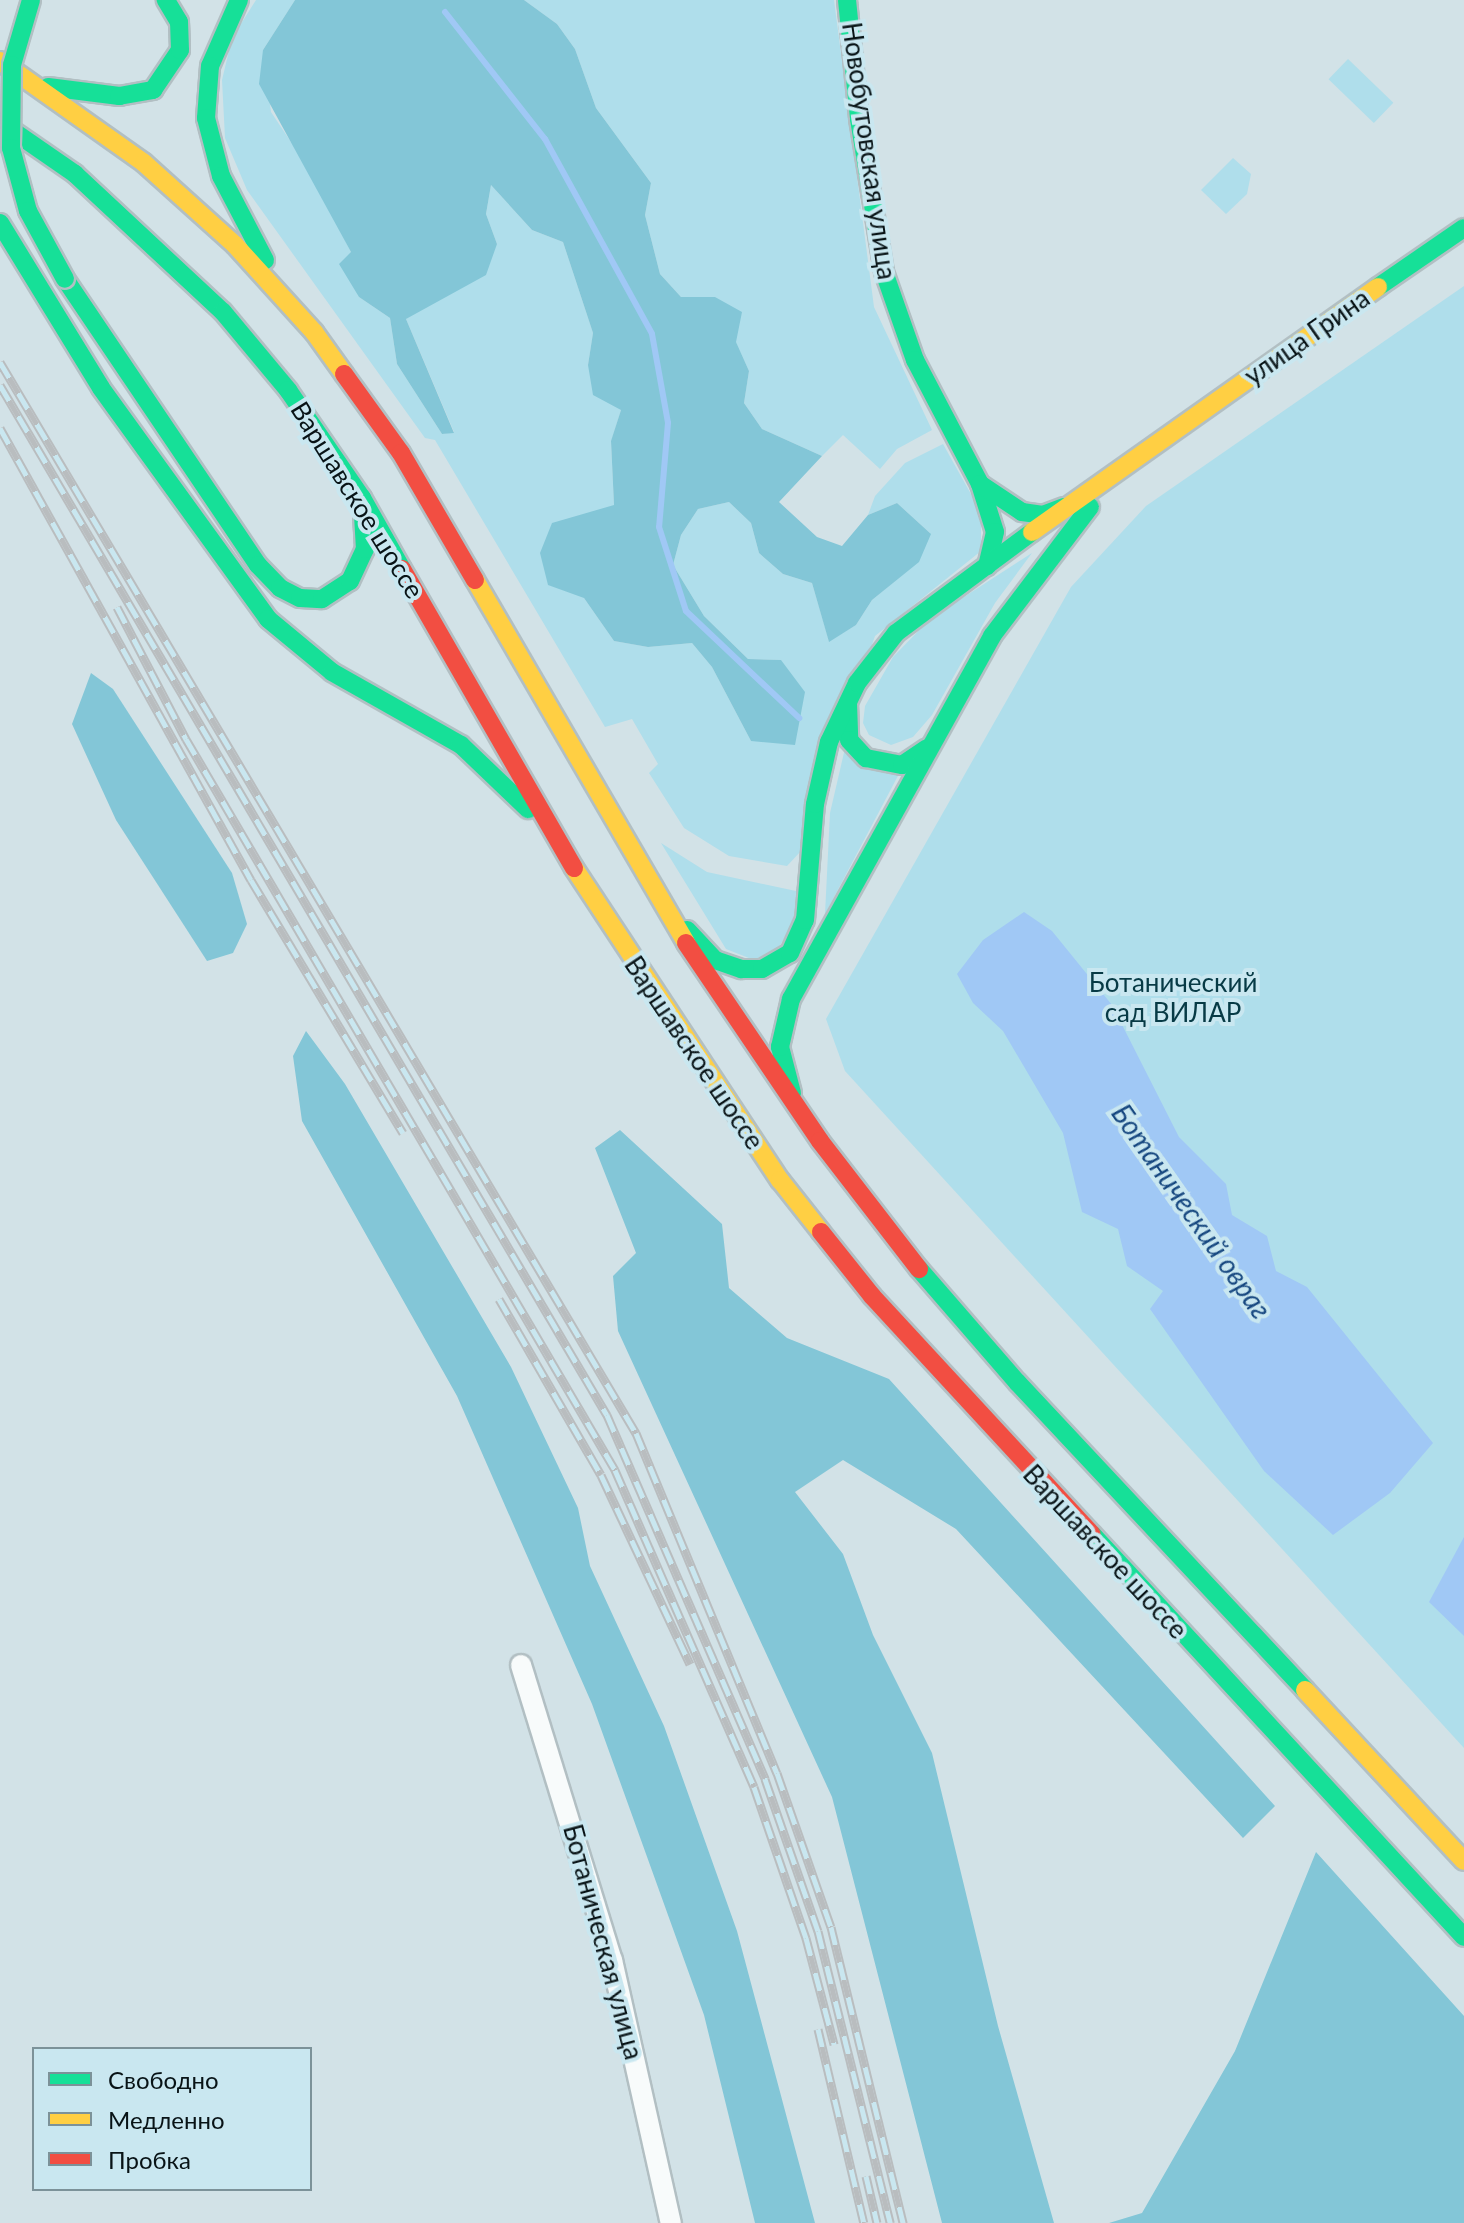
<!DOCTYPE html>
<meta charset="utf-8">
<style>
body{margin:0}
#map{position:relative;width:1464px;height:2223px;overflow:hidden;background:#d2e2e7;font-family:Lato,sans-serif}
div>[style]{position:absolute}
.green>*{inset:0;background:#afdeeb;transform-origin:0 0}
.forest>*{inset:0;background:#83c6d7}
.water>*{inset:0;background:#a0c8f5}
.stream>*{height:6px;margin:-3px;padding:0 3px;transform-origin:3px;border-radius:3px;background:#a0c8f5}
.roads{filter:drop-shadow(2px 0 #b2bfc3) drop-shadow(-2px 0 #b2bfc3) drop-shadow(0 2px #b2bfc3) drop-shadow(0 -2px #b2bfc3)}
.street>*{height:20px;margin:-10px;padding:0 10px;transform-origin:10px;border-radius:10px;background:#f8fbfb}
.fast>*{height:18px;margin:-9px;padding:0 9px;transform-origin:9px;border-radius:9px;background:#16e098}
.slow>*{height:18px;margin:-9px;padding:0 9px;transform-origin:9px;border-radius:9px;background:#ffcf43}
.jam>*{height:18px;margin:-9px;padding:0 9px;transform-origin:9px;border-radius:9px;background:#f24e42}
.rail>*{height:9px;margin-top:-4.5px;transform-origin:0;background:repeating-linear-gradient(90deg,#c9e7f0 0 18px,#b9bdbf 0 36px);box-sizing:border-box;border-block:2px solid #b9bdbf}
.bridges{filter:drop-shadow(2px 0 #b2bfc3) drop-shadow(-2px 0 #b2bfc3) drop-shadow(0 2px #b2bfc3) drop-shadow(0 -2px #b2bfc3)}
.fast-bridge>*{height:18px;margin:-9px;padding:0 9px;transform-origin:9px;border-radius:9px;background:#16e098}
span{translate:-50% -50%;white-space:nowrap;text-align:center;line-height:1.15;-webkit-text-stroke:8px #c9e7f0;paint-order:stroke}
.street-label{font-size:26px;color:#081316}
.park-label{font-size:26px;color:#073a45}
.water-label{font-size:28px;color:#174880;font-style:italic}
.legend{position:absolute;left:32px;top:2047px;width:280px;height:144px;box-sizing:border-box;background:#c9e7f0;border:2px solid #7c9299;margin:0;padding:10px 14px;list-style:none;font-size:24px;color:#081316}
.legend li{display:flex;align-items:center;gap:16px;height:40px}
.legend b{width:40px;border:2px solid #7c9299}
</style>
<div id="map">
<div class="green">
<div style="clip-path:polygon(256px 0,295px 0,263px 50px,271px 112px,307px 166px,351px 252px,359px 297px,390px 318px,397px 364px,442px 434px,454px 432px,406px 319px,497px 244px,486px 214px,491px 185px,532px 230px,563px 242px,593px 333px,588px 365px,621px 410px,611px 442px,614px 505px,584px 598px,614px 641px,648px 647px,692px 643px,712px 667px,751px 741px,781px 660px,748px 659px,704px 616px,673px 565px,681px 535px,698px 509px,729px 502px,751px 523px,759px 553px,783px 574px,812px 583px,829px 641px,856px 625px,872px 600px,918px 562px,930px 533px,897px 503px,868px 515px,875px 496px,905px 463px,943px 444px,981px 512px,981px 551px,875px 636px,801px 851px,787px 866px,729px 856px,684px 828px,649px 773px,658px 764px,632px 719px,605px 727px,435px 440px,425px 438px,247px 190px,225px 138px,222px 80px,232px 38px)"></div>
<div style="clip-path:polygon(524px 0,834px 0,874px 307px,932px 430px,897px 449px,880px 469px,843px 435px,822px 456px,762px 429px,744px 403px,749px 371px,715px 297px,681px 297px,660px 274px,645px 215px,651px 183px,596px 108px,575px 49px,557px 24px)"></div>
<div style="left:1348px;top:59px;width:63px;height:28px;rotate:44deg"></div>
<div style="clip-path:polygon(1233px 158px,1251px 174px,1247px 194px,1226px 214px,1201px 190px)"></div>
<div style="clip-path:polygon(1464px 286px,1464px 1748px,845px 1071px,826px 1019px,1071px 587px,1146px 506px)"></div>
<div style="clip-path:polygon(1032px 553px,995px 603px,932px 715px,913px 737px,891px 745px,869px 735px,863px 723px,865px 706px,893px 657px,930px 619px)"></div>
<div style="clip-path:polygon(846px 744px,900px 772px,825px 914px,830px 813px)"></div>
<div style="clip-path:polygon(661px 843px,707px 872px,796px 891px,795px 919px,779px 947px,754px 960px,726px 949px)"></div>
</div>
<div class="forest">
<div style="clip-path:polygon(295px 0,524px 0,557px 24px,575px 49px,596px 108px,651px 183px,645px 215px,660px 274px,681px 297px,715px 297px,742px 312px,736px 342px,749px 371px,744px 403px,762px 429px,822px 456px,779px 502px,817px 537px,842px 546px,868px 515px,897px 503px,931px 534px,919px 562px,872px 600px,856px 625px,829px 642px,812px 583px,783px 574px,759px 553px,751px 523px,729px 502px,698px 509px,681px 535px,673px 565px,704px 616px,748px 659px,781px 660px,805px 692px,795px 745px,751px 741px,712px 667px,692px 643px,648px 647px,614px 641px,584px 598px,548px 585px,540px 553px,552px 523px,614px 505px,611px 441px,621px 410px,593px 395px,588px 365px,593px 333px,563px 242px,532px 230px,491px 185px,486px 214px,497px 244px,486px 275px,406px 319px,454px 433px,442px 434px,397px 364px,390px 318px,359px 297px,339px 264px,351px 252px,259px 84px,263px 50px)"></div>
<div style="clip-path:polygon(91px 673px,113px 689px,232px 873px,247px 924px,233px 953px,207px 961px,116px 820px,72px 724px)"></div>
<div style="clip-path:polygon(306px 1031px,345px 1084px,511px 1367px,578px 1508px,590px 1566px,664px 1726px,737px 1931px,815px 2223px,755px 2223px,704px 2015px,592px 1704px,457px 1396px,302px 1121px,293px 1056px)"></div>
<div style="clip-path:polygon(620px 1130px,722px 1224px,729px 1288px,787px 1338px,889px 1379px,1275px 1806px,1243px 1838px,956px 1529px,843px 1460px,795px 1492px,843px 1554px,873px 1635px,932px 1753px,998px 2026px,1054px 2223px,942px 2223px,832px 1797px,618px 1331px,613px 1276px,636px 1253px,595px 1148px)"></div>
<div style="clip-path:polygon(1316px 1852px,1464px 2016px,1464px 2223px,1109px 2223px,1142px 2213px,1235px 2051px)"></div>
</div>
<div class="water">
<div style="clip-path:polygon(1024px 912px,1052px 931px,1112px 1005px,1179px 1137px,1226px 1184px,1232px 1215px,1267px 1236px,1276px 1271px,1307px 1287px,1433px 1443px,1390px 1493px,1333px 1535px,1264px 1471px,1150px 1309px,1163px 1291px,1127px 1266px,1118px 1229px,1082px 1212px,1063px 1133px,1003px 1031px,973px 1003px,957px 974px,983px 940px)"></div>
<div style="clip-path:polygon(1464px 1537px,1464px 1636px,1429px 1602px)"></div>
</div>
<div class="stream">
<div style="left:445px;top:12px;width:162px;rotate:51.8deg"></div>
<div style="left:545px;top:139px;width:222px;rotate:61.2deg"></div>
<div style="left:652px;top:334px;width:90px;rotate:79.8deg"></div>
<div style="left:668px;top:423px;width:104px;rotate:94.9deg"></div>
<div style="left:659px;top:527px;width:88px;rotate:72.2deg"></div>
<div style="left:686px;top:611px;width:156px;rotate:43.4deg"></div>
</div>
<div class="roads">
<div class="street">
<div style="left:521px;top:1665px;width:309px;rotate:72.9deg"></div>
<div style="left:612px;top:1960px;width:270px;rotate:77.4deg"></div>
</div>
<div class="fast">
<div style="left:239px;top:0;width:72px;rotate:113.7deg"></div>
<div style="left:210px;top:66px;width:52px;rotate:94.4deg"></div>
<div style="left:206px;top:118px;width:60px;rotate:75.5deg"></div>
<div style="left:221px;top:176px;width:95px;rotate:62.4deg"></div>
<div style="left:847px;top:0;width:120px;rotate:84.2deg"></div>
<div style="left:859px;top:119px;width:155px;rotate:80.7deg"></div>
<div style="left:884px;top:272px;width:93px;rotate:70.6deg"></div>
<div style="left:915px;top:360px;width:140px;rotate:62.3deg"></div>
<div style="left:980px;top:484px;width:50px;rotate:72.6deg"></div>
<div style="left:995px;top:532px;width:35px;rotate:103deg"></div>
<div style="left:48px;top:87px;width:72px;rotate:7.2deg"></div>
<div style="left:119px;top:96px;width:35px;rotate:-10deg"></div>
<div style="left:153px;top:90px;width:48px;rotate:-56deg"></div>
<div style="left:180px;top:50px;width:28px;rotate:-92deg"></div>
<div style="left:179px;top:22px;width:26px;rotate:-121deg"></div>
<div style="left:0;top:122px;width:91px;rotate:34.7deg"></div>
<div style="left:75px;top:174px;width:202px;rotate:43deg"></div>
<div style="left:223px;top:312px;width:102px;rotate:50.2deg"></div>
<div style="left:288px;top:390px;width:131px;rotate:55.6deg"></div>
<div style="left:362px;top:498px;width:81px;rotate:60.6deg"></div>
<div style="left:0;top:223px;width:193px;rotate:58.5deg"></div>
<div style="left:101px;top:388px;width:285px;rotate:54.1deg"></div>
<div style="left:268px;top:619px;width:83px;rotate:39.6deg"></div>
<div style="left:332px;top:672px;width:148px;rotate:29.5deg"></div>
<div style="left:461px;top:745px;width:93px;rotate:43.7deg"></div>
<div style="left:65px;top:279px;width:345px;rotate:56deg"></div>
<div style="left:258px;top:565px;width:32px;rotate:46deg"></div>
<div style="left:280px;top:588px;width:22px;rotate:27deg"></div>
<div style="left:300px;top:598px;width:22px;rotate:3deg"></div>
<div style="left:322px;top:599px;width:33px;rotate:-33deg"></div>
<div style="left:350px;top:581px;width:35px;rotate:-65deg"></div>
<div style="left:365px;top:549px;width:51px;rotate:-93.4deg"></div>
<div style="left:1378px;top:287px;width:104px;rotate:-34.5deg"></div>
<div style="left:980px;top:484px;width:50px;rotate:33.7deg"></div>
<div style="left:1022px;top:512px;width:21px;rotate:8deg"></div>
<div style="left:1043px;top:515px;width:22px;rotate:-21deg"></div>
<div style="left:848px;top:703px;width:37px;rotate:88deg"></div>
<div style="left:849px;top:740px;width:25px;rotate:47deg"></div>
<div style="left:866px;top:758px;width:37px;rotate:11deg"></div>
<div style="left:902px;top:765px;width:30px;rotate:-34deg"></div>
<div style="left:687px;top:930px;width:41px;rotate:47deg"></div>
<div style="left:715px;top:960px;width:28px;rotate:19deg"></div>
<div style="left:741px;top:969px;width:21px"></div>
<div style="left:762px;top:969px;width:32px;rotate:-30deg"></div>
<div style="left:790px;top:953px;width:36px;rotate:-66deg"></div>
<div style="left:805px;top:920px;width:116px;rotate:-85.1deg"></div>
<div style="left:815px;top:804px;width:64px;rotate:-77.3deg"></div>
<div style="left:829px;top:742px;width:65px;rotate:-64.6deg"></div>
<div style="left:857px;top:683px;width:63px;rotate:-52deg"></div>
<div style="left:896px;top:633px;width:169px;rotate:-36.6deg"></div>
<div style="left:792px;top:1093px;width:48px;rotate:-104.6deg"></div>
<div style="left:780px;top:1047px;width:49px;rotate:-77.1deg"></div>
<div style="left:791px;top:999px;width:415px;rotate:-61deg"></div>
<div style="left:992px;top:636px;width:162px;rotate:-52.8deg"></div>
<div style="left:919px;top:1269px;width:150px;rotate:49.1deg"></div>
<div style="left:1017px;top:1382px;width:422px;rotate:46.9deg"></div>
<div style="left:1092px;top:1534px;width:548px;rotate:47.29deg"></div>
</div>
<div class="slow">
<div style="left:0;top:61px;width:176px;rotate:35.3deg"></div>
<div style="left:144px;top:163px;width:122px;rotate:42deg"></div>
<div style="left:235px;top:245px;width:118px;rotate:47.8deg"></div>
<div style="left:314px;top:332px;width:52px;rotate:54.5deg"></div>
<div style="left:1032px;top:532px;width:424px;rotate:-35.3deg"></div>
<div style="left:475px;top:580px;width:420px;rotate:59.8deg"></div>
<div style="left:574px;top:868px;width:374px;rotate:56.6deg"></div>
<div style="left:780px;top:1180px;width:66px;rotate:51.7deg"></div>
<div style="left:1305px;top:1690px;width:233px;rotate:47.1deg"></div>
</div>
<div class="jam">
<div style="left:344px;top:374px;width:97px;rotate:54.2deg"></div>
<div style="left:401px;top:453px;width:147px;rotate:59.8deg"></div>
<div style="left:402px;top:569px;width:345px;rotate:60.1deg"></div>
<div style="left:686px;top:943px;width:239px;rotate:55.9deg"></div>
<div style="left:820px;top:1141px;width:162px;rotate:52.3deg"></div>
<div style="left:821px;top:1232px;width:82px;rotate:51.4deg"></div>
<div style="left:872px;top:1296px;width:324px;rotate:47.3deg"></div>
</div>
</div>
<div class="rail">
<div style="left:0;top:362px;width:1246px;rotate:59.3deg"></div>
<div style="left:636px;top:1433px;width:368px;rotate:67.5deg"></div>
<div style="left:777px;top:1773px;width:163px;rotate:70.7deg"></div>
<div style="left:831px;top:1927px;width:305px;rotate:76.3deg"></div>
<div style="left:0;top:385px;width:1196px;rotate:59.49deg"></div>
<div style="left:607px;top:1415px;width:397px;rotate:66.5deg"></div>
<div style="left:765px;top:1779px;width:161px;rotate:70.8deg"></div>
<div style="left:818px;top:1931px;width:301px;rotate:76.1deg"></div>
<div style="left:0;top:428px;width:517px;rotate:60.96deg"></div>
<div style="left:251px;top:880px;width:295px;rotate:59deg"></div>
<div style="left:117px;top:607px;width:149px;rotate:62.4deg"></div>
<div style="left:186px;top:739px;width:848px;rotate:59.59deg"></div>
<div style="left:615px;top:1470px;width:346px;rotate:66.3deg"></div>
<div style="left:754px;top:1787px;width:160px;rotate:71deg"></div>
<div style="left:806px;top:1938px;width:110px;rotate:75.2deg"></div>
<div style="left:499px;top:1299px;width:203px;rotate:59.9deg"></div>
<div style="left:601px;top:1475px;width:209px;rotate:64.8deg"></div>
<div style="left:818px;top:2029px;width:199px;rotate:76.7deg"></div>
<div style="left:866px;top:2176px;width:48px;rotate:76.8deg"></div>
</div>
<div class="bridges">
<div class="fast-bridge">
<div style="left:31px;top:0;width:68px;rotate:106.3deg"></div>
<div style="left:12px;top:65px;width:83px;rotate:90.7deg"></div>
<div style="left:11px;top:148px;width:65px;rotate:74.9deg"></div>
<div style="left:28px;top:211px;width:77px;rotate:61.4deg"></div>
</div>
</div>
<div class="street-label">
<span style="left:869px;top:151px;rotate:82deg">Новобутовская улица</span>
<span style="left:1307px;top:337px;rotate:-35deg">улица Грина</span>
<span style="left:357px;top:500px;rotate:58deg">Варшавское шоссе</span>
<span style="left:694px;top:1053px;rotate:56deg">Варшавское шоссе</span>
<span style="left:1105px;top:1552px;rotate:47deg">Варшавское шоссе</span>
<span style="left:603px;top:1942px;rotate:75deg">Ботаническая улица</span>
</div>
<div class="park-label">
<span style="left:1173px;top:998px">Ботанический<br>сад ВИЛАР</span>
</div>
<div class="water-label">
<span style="left:1192px;top:1211px;rotate:55deg">Ботанический овраг</span>
</div>
<ul class="legend">
<li><b style="height:10px;background:#16e098"></b>Свободно</li>
<li><b style="height:10px;background:#ffcf43"></b>Медленно</li>
<li><b style="height:10px;background:#f24e42"></b>Пробка</li>
</ul>
</div>
